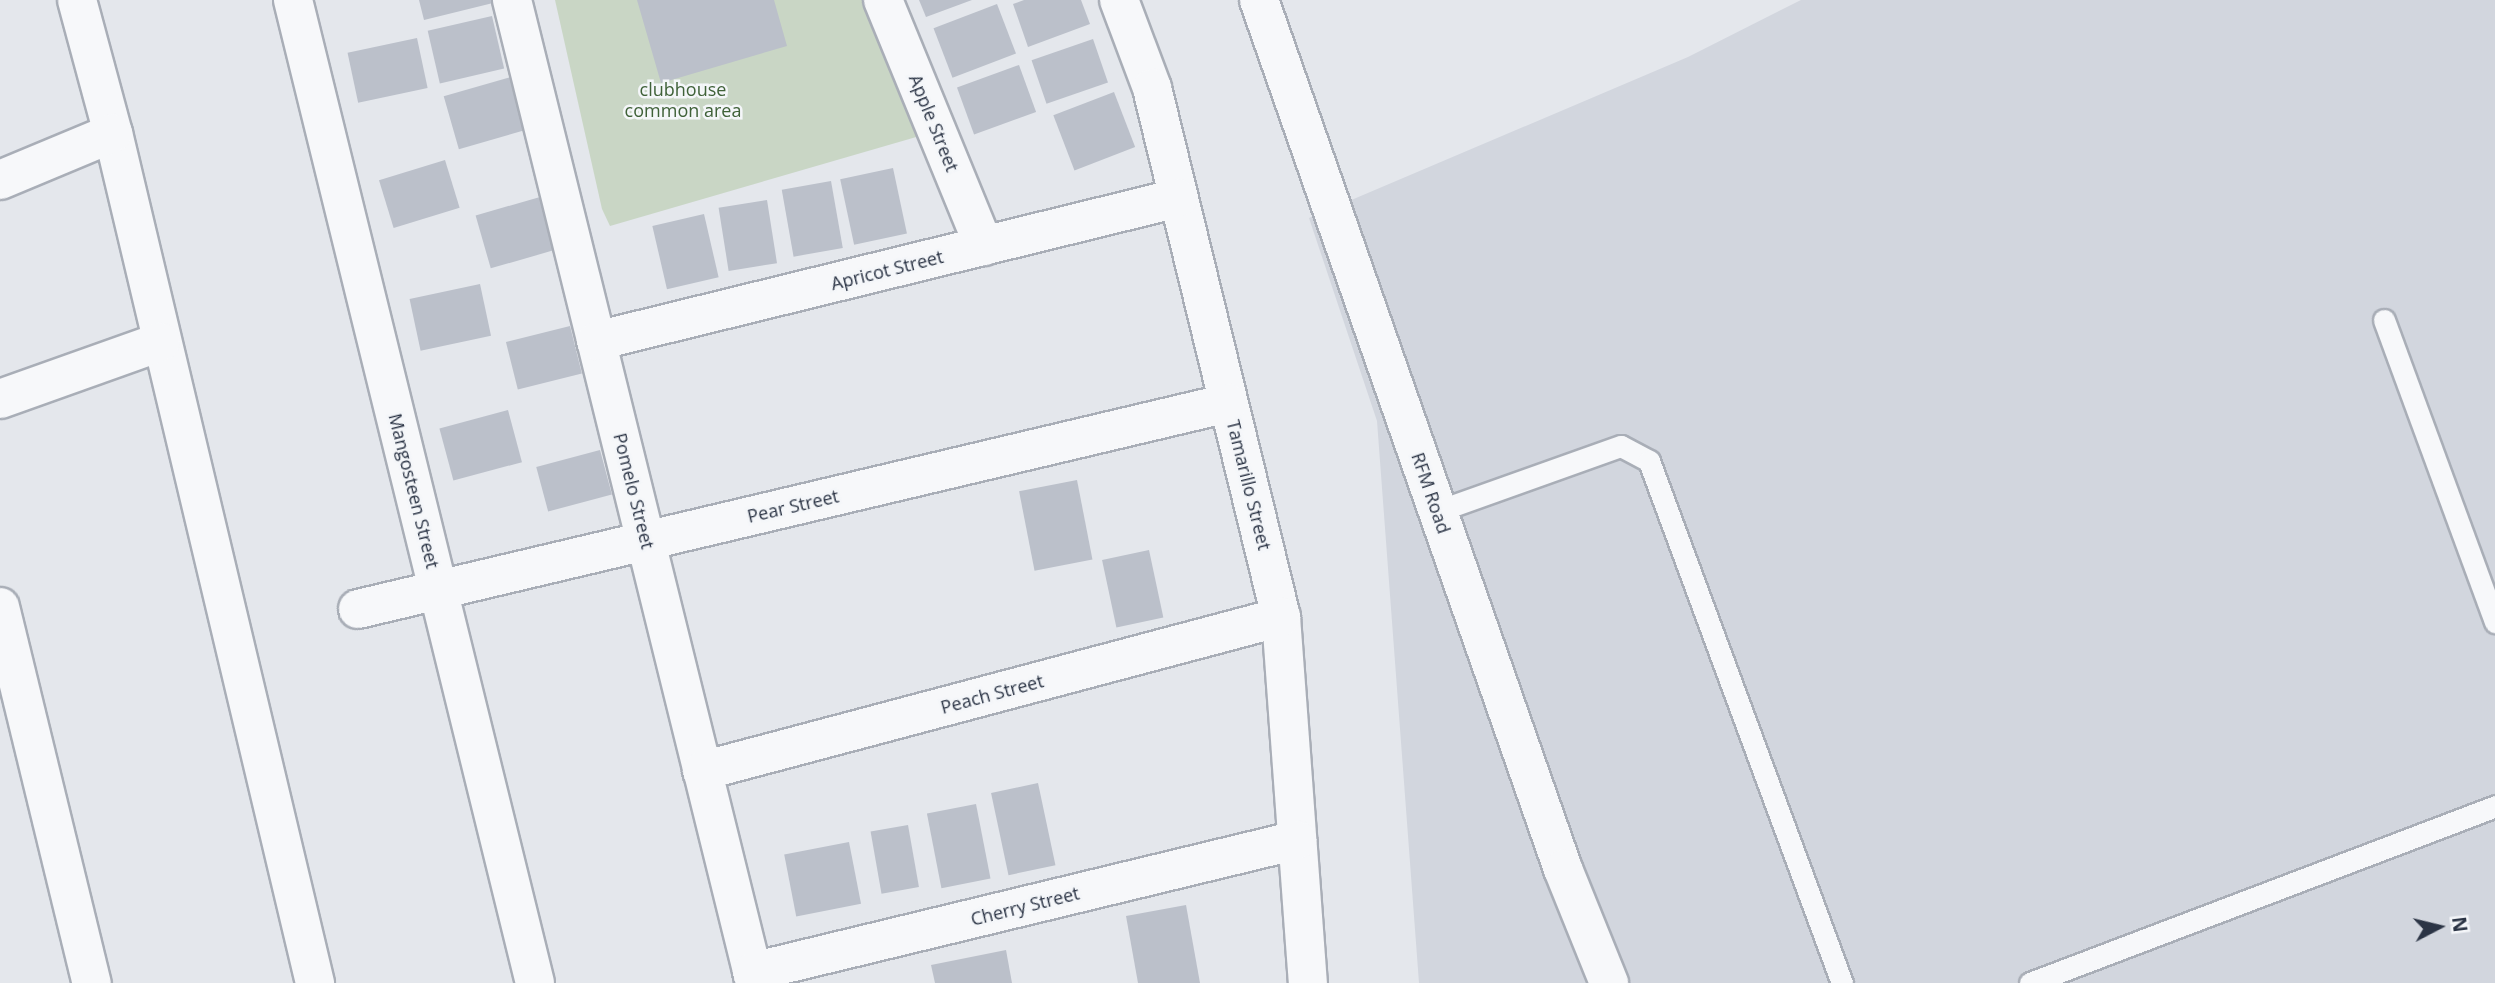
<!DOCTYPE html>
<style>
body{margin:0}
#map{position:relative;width:2495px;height:983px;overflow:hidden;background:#e4e7ec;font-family:"Open Sans",sans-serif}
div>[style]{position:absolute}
.built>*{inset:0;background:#d2d6de}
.green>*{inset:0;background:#c9d6c5}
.building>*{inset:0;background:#bbc0ca;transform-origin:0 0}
.roads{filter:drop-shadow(2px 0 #a9aeb7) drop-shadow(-2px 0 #a9aeb7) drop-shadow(0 2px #a9aeb7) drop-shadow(0 -2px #a9aeb7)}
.lane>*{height:21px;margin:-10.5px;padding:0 10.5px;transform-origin:10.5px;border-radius:10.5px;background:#f7f8fa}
.street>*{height:38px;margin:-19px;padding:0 19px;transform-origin:19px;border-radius:19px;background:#f7f8fa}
span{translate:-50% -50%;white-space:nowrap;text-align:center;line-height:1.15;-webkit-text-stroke:5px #f4f6f9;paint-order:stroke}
.park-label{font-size:18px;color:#3f6138}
.street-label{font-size:18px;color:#2b3445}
.north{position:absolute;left:2404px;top:892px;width:70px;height:70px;-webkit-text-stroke:5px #f4f6f9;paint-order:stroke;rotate:83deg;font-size:19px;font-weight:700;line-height:28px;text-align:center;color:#2b3445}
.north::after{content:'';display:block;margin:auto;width:24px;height:32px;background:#2b3445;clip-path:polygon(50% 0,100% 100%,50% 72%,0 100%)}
</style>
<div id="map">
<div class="built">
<div style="clip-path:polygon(1801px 0,2495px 0,2495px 983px,1419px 983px,1377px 421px,1309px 218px,1688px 57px)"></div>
</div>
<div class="green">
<div style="clip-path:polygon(555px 0,876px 0,930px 133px,610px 226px,602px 209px)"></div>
</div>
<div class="building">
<div style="clip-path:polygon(419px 0,492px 0,493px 3px,424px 20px)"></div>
<div style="clip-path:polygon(637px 0,774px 0,787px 46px,661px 83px)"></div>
<div style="clip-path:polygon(919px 0,972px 0,926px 17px)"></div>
<div style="clip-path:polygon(1024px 0,1081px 0,1090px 24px,1028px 47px,1013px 4px)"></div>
<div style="left:997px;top:4px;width:53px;height:68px;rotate:69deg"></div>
<div style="left:492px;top:16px;width:54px;height:66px;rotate:77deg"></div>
<div style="left:417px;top:38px;width:51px;height:71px;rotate:78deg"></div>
<div style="left:1093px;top:39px;width:46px;height:65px;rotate:71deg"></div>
<div style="left:1019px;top:65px;width:50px;height:66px;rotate:70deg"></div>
<div style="left:511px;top:77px;width:55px;height:70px;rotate:74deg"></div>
<div style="left:1114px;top:92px;width:59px;height:65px;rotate:69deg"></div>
<div style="left:445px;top:160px;width:50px;height:69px;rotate:73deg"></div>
<div style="left:893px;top:168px;width:67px;height:54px;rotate:78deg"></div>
<div style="left:831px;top:181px;width:68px;height:50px;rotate:80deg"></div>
<div style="left:540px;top:197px;width:55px;height:67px;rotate:74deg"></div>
<div style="left:767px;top:200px;width:64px;height:49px;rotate:81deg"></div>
<div style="left:704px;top:214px;width:65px;height:53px;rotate:77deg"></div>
<div style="left:480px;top:284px;width:53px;height:72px;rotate:78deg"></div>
<div style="left:570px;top:326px;width:49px;height:66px;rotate:76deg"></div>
<div style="left:508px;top:410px;width:54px;height:71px;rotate:75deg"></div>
<div style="left:600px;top:450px;width:46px;height:66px;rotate:75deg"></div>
<div style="left:1077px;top:480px;width:81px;height:59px;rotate:79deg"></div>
<div style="left:1149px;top:550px;width:69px;height:48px;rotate:78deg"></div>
<div style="left:1038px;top:783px;width:84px;height:48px;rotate:78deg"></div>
<div style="left:976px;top:804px;width:76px;height:50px;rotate:79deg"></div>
<div style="left:908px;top:825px;width:63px;height:38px;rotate:80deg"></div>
<div style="left:849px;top:842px;width:63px;height:66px;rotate:79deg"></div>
<div style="clip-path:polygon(1186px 905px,1200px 983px,1138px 983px,1126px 916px)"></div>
<div style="clip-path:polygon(1006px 950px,1012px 983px,935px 983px,931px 965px)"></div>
</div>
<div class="roads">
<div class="lane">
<div style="left:2384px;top:320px;width:322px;rotate:69.8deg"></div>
<div style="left:1438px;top:511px;width:194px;rotate:-19.6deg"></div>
<div style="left:1621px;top:446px;width:32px;rotate:28deg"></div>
<div style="left:1649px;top:461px;width:557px;rotate:69.71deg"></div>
<div style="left:2030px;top:983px;width:498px;rotate:-20.8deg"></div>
</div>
<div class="street">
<div style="left:77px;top:0;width:138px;rotate:74.9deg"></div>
<div style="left:113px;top:133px;width:874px;rotate:76.63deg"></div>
<div style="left:293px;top:0;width:1012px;rotate:76.17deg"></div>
<div style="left:512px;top:0;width:1013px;rotate:76.11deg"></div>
<div style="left:883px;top:0;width:266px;rotate:67.7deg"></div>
<div style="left:1119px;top:0;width:94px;rotate:69.4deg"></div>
<div style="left:1152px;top:88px;width:545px;rotate:76.3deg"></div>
<div style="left:1281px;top:617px;width:367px;rotate:85.8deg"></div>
<div style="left:1259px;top:0;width:921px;rotate:70.72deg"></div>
<div style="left:1563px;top:869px;width:123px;rotate:68deg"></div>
<div style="left:0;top:180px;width:122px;rotate:-22.6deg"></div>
<div style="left:596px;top:341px;width:599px;rotate:-13.8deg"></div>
<div style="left:0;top:399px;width:170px;rotate:-19.6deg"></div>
<div style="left:0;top:607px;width:387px;rotate:76.3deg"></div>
<div style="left:358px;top:609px;width:894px;rotate:-13.32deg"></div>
<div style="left:702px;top:771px;width:599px;rotate:-14.89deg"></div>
<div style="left:752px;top:972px;width:561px;rotate:-13.61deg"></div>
</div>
</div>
<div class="park-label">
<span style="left:683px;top:100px">clubhouse<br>common area</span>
</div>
<div class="street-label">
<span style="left:934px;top:123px;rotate:68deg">Apple Street</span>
<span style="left:887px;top:270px;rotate:-14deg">Apricot Street</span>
<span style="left:1249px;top:485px;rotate:76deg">Tamarillo Street</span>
<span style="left:414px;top:491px;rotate:76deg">Mangosteen Street</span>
<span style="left:634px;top:491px;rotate:76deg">Pomelo Street</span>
<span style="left:1431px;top:493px;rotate:71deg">RFM Road</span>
<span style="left:793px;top:506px;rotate:-13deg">Pear Street</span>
<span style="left:992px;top:694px;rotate:-15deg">Peach Street</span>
<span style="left:1025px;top:906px;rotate:-14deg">Cherry Street</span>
</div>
<div class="north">N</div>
</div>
